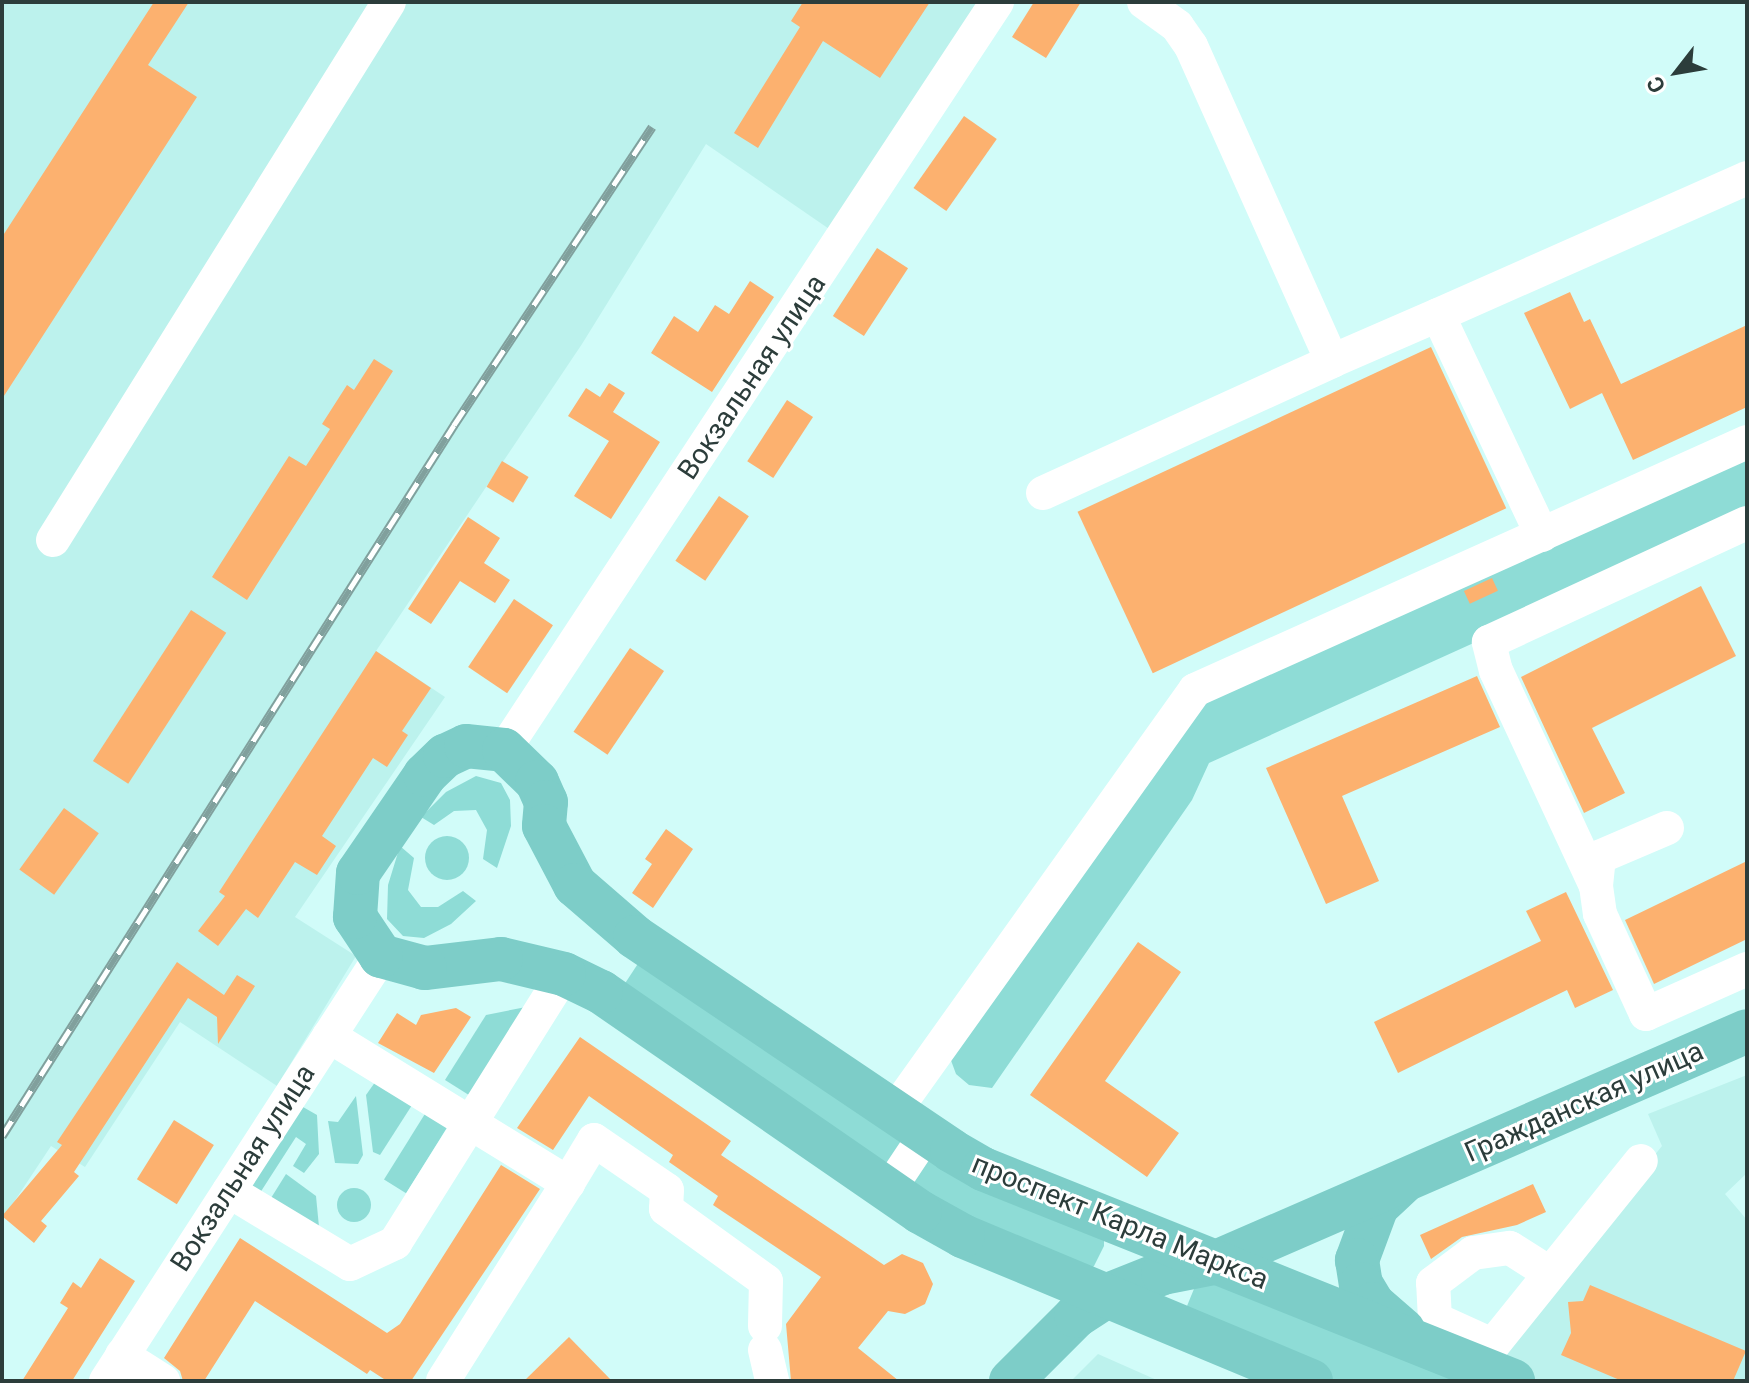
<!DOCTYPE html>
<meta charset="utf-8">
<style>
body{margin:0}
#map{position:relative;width:1749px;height:1383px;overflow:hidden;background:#d1fcf9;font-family:Roboto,sans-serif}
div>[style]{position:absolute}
.built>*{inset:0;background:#bcf2ed}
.green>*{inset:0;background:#8edcd6;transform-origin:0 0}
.round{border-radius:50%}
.building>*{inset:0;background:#fcb16f;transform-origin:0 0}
.minor>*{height:34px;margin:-17px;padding:0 17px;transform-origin:17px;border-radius:17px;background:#fff}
.major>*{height:44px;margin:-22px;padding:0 22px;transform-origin:22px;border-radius:22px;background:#7dcdc8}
.rail>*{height:9px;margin-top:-4.5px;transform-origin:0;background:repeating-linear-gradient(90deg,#fff 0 18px,#81a09d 0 36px);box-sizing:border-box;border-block:2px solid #81a09d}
span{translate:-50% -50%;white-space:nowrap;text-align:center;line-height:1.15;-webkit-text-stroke:6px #fff;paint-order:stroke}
.street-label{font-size:28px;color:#2c3d3b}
.frame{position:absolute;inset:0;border:4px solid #2c3d3b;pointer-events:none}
.north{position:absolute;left:1637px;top:32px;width:80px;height:80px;-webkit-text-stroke:6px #fff;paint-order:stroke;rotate:239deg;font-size:22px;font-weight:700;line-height:32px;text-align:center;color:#2c3d3b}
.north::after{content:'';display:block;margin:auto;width:28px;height:36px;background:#2c3d3b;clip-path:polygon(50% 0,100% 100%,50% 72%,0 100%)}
</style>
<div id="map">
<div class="built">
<div style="clip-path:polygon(2px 2px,988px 2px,835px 233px,706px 144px,582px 344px,376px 651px,445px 697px,295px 917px,356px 956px,277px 1086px,180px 1022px,85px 1167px,51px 1146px,2px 1220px)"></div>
<div style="clip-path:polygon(1747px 1075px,1747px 1173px,1725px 1194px,1747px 1220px,1747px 1381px,1537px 1381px,1488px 1361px,1662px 1146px,1648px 1114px)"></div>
<div style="clip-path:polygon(1098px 1354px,1159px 1381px,1071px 1381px)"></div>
</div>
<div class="green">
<div style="clip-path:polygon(1747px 443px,1747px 519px,1209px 763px,1192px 800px,992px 1088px,969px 1085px,956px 1074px,949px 1055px,1192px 698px)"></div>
<div style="clip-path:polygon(476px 776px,501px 783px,510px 800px,511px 826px,497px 868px,483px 859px,487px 830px,476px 810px,454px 811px,434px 825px,421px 817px,446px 792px)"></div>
<div class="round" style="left:425px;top:836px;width:44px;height:44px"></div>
<div style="clip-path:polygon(400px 846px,414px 858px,408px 890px,421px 907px,438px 907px,463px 891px,476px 901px,451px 924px,424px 938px,403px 936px,387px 919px,388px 885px)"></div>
<div style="clip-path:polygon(643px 956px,1104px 1234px,1104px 1246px,1094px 1266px,1086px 1273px,967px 1225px,620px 991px)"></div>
<div style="clip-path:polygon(526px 1007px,480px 1102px,445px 1080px,486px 1015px)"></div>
<div style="clip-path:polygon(378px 1078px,414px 1102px,380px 1155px,373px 1152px,366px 1095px)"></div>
<div style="clip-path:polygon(356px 1096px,363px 1155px,358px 1164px,335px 1163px,328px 1121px,338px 1122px)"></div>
<div style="clip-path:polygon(303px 1107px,317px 1115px,319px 1154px,304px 1173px,293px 1166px,306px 1144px,296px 1137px,258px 1196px,247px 1188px)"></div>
<div style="left:428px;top:1109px;width:26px;height:83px;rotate:32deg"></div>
<div style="clip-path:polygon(286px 1174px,316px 1196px,319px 1227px,266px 1206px)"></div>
<div class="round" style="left:337px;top:1188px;width:34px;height:34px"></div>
<div style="clip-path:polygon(1211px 1278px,1458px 1381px,1335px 1381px,1195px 1322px,1187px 1306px,1196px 1284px)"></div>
</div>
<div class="building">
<div style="clip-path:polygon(154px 2px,189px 2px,148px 65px,197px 97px,2px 399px,2px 237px)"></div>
<div style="clip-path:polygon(803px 2px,930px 2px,880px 78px,823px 41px,758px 148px,734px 133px,800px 27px,791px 21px)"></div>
<div style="clip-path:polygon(1034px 2px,1081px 2px,1046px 58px,1012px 37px)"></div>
<div style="left:964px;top:116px;width:40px;height:88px;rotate:35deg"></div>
<div style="left:877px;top:248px;width:37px;height:81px;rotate:33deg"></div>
<div style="clip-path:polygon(750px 281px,774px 297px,712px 392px,651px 353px,674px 316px,698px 332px,715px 305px,729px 314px)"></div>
<div style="clip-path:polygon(1570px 292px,1584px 322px,1590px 319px,1621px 384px,1747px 325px,1747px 407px,1633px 460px,1602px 393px,1570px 409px,1524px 313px)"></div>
<div style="left:1431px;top:347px;width:178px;height:390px;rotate:65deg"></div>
<div style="clip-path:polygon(374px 359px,393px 371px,247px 600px,212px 577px,289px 456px,306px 466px,330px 429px,322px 424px,347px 385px,354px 390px)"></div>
<div style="clip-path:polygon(609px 383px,625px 393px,613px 412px,660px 442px,611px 519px,574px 496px,609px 441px,568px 416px,586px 388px,600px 397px)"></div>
<div style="left:787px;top:400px;width:31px;height:73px;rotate:33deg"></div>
<div style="left:502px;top:461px;width:31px;height:30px;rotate:31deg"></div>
<div style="left:719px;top:496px;width:36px;height:78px;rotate:34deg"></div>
<div style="clip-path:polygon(468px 517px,500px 538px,484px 563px,510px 580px,495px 603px,460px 581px,431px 624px,408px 609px)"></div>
<div style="left:1492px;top:578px;width:14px;height:31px;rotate:65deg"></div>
<div style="clip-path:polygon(1701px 586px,1736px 656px,1592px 728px,1625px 793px,1584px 813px,1521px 677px)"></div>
<div style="left:514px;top:599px;width:47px;height:82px;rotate:34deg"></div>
<div style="left:191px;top:610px;width:42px;height:180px;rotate:33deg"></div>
<div style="left:630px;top:648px;width:41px;height:101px;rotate:34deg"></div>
<div style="clip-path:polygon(376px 651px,431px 688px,402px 731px,408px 735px,387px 767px,373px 758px,345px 801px,322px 836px,336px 846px,317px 875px,295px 862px,258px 918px,246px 909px,218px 946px,198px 931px,225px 896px,219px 892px)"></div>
<div style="clip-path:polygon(1477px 676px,1500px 727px,1342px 796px,1379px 881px,1326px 904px,1266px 768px)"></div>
<div style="left:64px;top:808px;width:43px;height:76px;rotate:36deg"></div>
<div style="clip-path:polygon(666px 829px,693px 849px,653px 908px,632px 893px,652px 864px,645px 859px)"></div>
<div style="clip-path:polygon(1747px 861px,1747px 939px,1654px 984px,1625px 920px)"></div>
<div style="clip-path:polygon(1566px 892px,1613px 990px,1575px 1008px,1567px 990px,1398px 1073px,1374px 1022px,1541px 941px,1526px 911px)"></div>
<div style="clip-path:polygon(1138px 942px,1181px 972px,1105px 1081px,1179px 1133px,1147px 1177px,1030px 1095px)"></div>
<div style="clip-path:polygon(177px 962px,224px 995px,237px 975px,255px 986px,218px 1044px,217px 1017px,188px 998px,74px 1172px,79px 1176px,41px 1221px,47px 1226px,34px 1243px,2px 1216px,62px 1145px,57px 1142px)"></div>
<div style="clip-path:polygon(456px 1008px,471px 1017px,434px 1073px,378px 1043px,397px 1013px,416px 1025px,421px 1015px)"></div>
<div style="clip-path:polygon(580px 1037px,731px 1141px,721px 1155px,884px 1265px,902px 1254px,923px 1263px,933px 1284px,925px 1304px,905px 1314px,888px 1311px,858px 1348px,899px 1381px,791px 1381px,786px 1324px,821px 1277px,713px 1205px,718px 1196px,669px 1162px,673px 1155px,589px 1096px,553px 1150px,517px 1128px)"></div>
<div style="left:174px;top:1120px;width:47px;height:70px;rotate:32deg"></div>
<div style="clip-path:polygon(501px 1165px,540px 1189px,411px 1381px,387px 1381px,370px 1370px,367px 1374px,255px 1301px,204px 1381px,183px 1381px,180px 1371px,164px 1358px,240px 1238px,387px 1333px,400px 1324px)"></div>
<div style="clip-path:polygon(1533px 1184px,1546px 1212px,1517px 1225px,1462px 1237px,1431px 1259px,1420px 1235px)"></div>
<div style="clip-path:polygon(100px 1258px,135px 1281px,72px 1381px,22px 1381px,68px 1308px,60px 1303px,73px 1282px,81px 1288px)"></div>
<div style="clip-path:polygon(1590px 1285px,1746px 1351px,1733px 1381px,1622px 1381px,1561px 1355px,1571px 1333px,1568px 1302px,1583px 1301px)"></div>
<div style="clip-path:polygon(569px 1337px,612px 1381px,524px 1381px)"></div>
</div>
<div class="minor">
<div style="left:1144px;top:2px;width:41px;rotate:36deg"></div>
<div style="left:1177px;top:26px;width:24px;rotate:55deg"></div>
<div style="left:1191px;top:46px;width:345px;rotate:65.9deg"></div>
<div style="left:1332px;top:361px;width:116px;rotate:-23.5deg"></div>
<div style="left:1043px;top:493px;width:318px;rotate:-24.5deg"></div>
<div style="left:1542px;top:535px;width:243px;rotate:-115.3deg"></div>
<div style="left:1438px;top:315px;width:338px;rotate:-23.9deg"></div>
<div style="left:53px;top:540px;width:634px;rotate:-58.01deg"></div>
<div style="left:504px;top:750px;width:896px;rotate:-56.61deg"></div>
<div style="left:1667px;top:828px;width:74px;rotate:156.9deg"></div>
<div style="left:1599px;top:857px;width:29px;rotate:96deg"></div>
<div style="left:1596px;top:886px;width:28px;rotate:82deg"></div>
<div style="left:1600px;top:914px;width:110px;rotate:65.3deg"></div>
<div style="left:1646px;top:1014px;width:111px;rotate:-24deg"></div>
<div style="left:1596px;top:886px;width:237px;rotate:-114.9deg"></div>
<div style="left:1496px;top:671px;width:30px;rotate:-104deg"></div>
<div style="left:1489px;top:642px;width:284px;rotate:-24.8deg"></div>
<div style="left:329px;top:1036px;width:281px;rotate:31.6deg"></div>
<div style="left:568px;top:1183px;width:234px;rotate:122.3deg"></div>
<div style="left:894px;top:1112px;width:518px;rotate:-54.5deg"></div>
<div style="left:1195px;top:690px;width:605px;rotate:-24.19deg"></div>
<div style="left:568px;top:1183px;width:50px;rotate:-58.8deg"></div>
<div style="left:594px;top:1140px;width:88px;rotate:34.4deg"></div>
<div style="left:667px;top:1190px;width:19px;rotate:93deg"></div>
<div style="left:666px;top:1209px;width:123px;rotate:35.8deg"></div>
<div style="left:766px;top:1281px;width:45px;rotate:91.3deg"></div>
<div style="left:229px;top:1191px;width:141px;rotate:31.1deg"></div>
<div style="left:350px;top:1264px;width:50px;rotate:-25deg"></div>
<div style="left:395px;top:1243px;width:318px;rotate:-57.9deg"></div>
<div style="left:888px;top:1191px;width:69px;rotate:-56.3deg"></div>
<div style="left:1492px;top:1345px;width:63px;rotate:-155.5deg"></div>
<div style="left:1435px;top:1319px;width:36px;rotate:-93deg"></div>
<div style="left:1433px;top:1283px;width:50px;rotate:-36.9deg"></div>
<div style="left:1473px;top:1253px;width:37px;rotate:-8deg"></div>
<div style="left:1510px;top:1248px;width:45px;rotate:32.3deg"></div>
<div style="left:765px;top:1350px;width:32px;rotate:77deg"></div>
<div style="left:122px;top:1355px;width:49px;rotate:32.4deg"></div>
<div style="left:1476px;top:1366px;width:263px;rotate:-51.2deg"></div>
<div style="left:106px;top:1381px;width:506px;rotate:-57.09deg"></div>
</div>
<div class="major">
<div style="left:1402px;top:1183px;width:34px;rotate:137deg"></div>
<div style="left:1377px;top:1206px;width:58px;rotate:110.3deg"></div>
<div style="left:1357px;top:1260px;width:24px;rotate:81deg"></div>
<div style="left:1361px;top:1284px;width:23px;rotate:59deg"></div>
<div style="left:1373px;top:1304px;width:40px;rotate:41deg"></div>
<div style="left:1011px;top:1381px;width:92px;rotate:-45deg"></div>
<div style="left:1076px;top:1316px;width:38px;rotate:-33deg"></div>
<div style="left:1108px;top:1295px;width:59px;rotate:-21.8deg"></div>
<div style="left:1163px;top:1273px;width:52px;rotate:-11.1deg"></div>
<div style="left:1214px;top:1263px;width:581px;rotate:-23.52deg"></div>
<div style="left:1311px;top:1381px;width:377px;rotate:-157.4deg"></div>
<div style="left:963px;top:1236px;width:49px;rotate:-150.8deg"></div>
<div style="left:920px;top:1212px;width:388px;rotate:-145.4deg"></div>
<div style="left:601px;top:992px;width:41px;rotate:-154.1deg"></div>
<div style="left:564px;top:974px;width:65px;rotate:-166.6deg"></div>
<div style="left:501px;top:959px;width:77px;rotate:173.2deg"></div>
<div style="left:425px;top:968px;width:46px;rotate:-164.7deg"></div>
<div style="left:381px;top:956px;width:47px;rotate:-123.7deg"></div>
<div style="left:355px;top:917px;width:44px;rotate:-86.1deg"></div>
<div style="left:358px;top:873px;width:119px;rotate:-55.6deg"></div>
<div style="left:425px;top:775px;width:28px;rotate:-44deg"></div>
<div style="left:445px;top:756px;width:23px;rotate:-25deg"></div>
<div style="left:466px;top:746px;width:38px;rotate:6deg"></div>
<div style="left:504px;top:750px;width:46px;rotate:44.1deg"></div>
<div style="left:537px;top:782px;width:22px;rotate:66deg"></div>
<div style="left:546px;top:802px;width:24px;rotate:95deg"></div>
<div style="left:544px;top:826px;width:67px;rotate:62.3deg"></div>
<div style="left:575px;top:885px;width:79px;rotate:40.9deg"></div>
<div style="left:635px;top:937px;width:382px;rotate:34deg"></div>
<div style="left:952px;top:1151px;width:36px;rotate:30deg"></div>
<div style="left:983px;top:1169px;width:571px;rotate:21.8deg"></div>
</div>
<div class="rail">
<div style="left:2px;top:1136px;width:843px;rotate:-57.55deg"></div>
<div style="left:454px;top:425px;width:358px;rotate:-56.4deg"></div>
</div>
<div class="street-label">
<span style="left:752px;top:377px;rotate:-56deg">Вокзальная улица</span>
<span style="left:1584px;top:1102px;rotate:-24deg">Гражданская улица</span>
<span style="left:243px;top:1168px;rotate:-57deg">Вокзальная улица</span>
<span style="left:1120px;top:1222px;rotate:22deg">проспект Карла Маркса</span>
</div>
<div class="frame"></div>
<div class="north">С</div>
</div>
